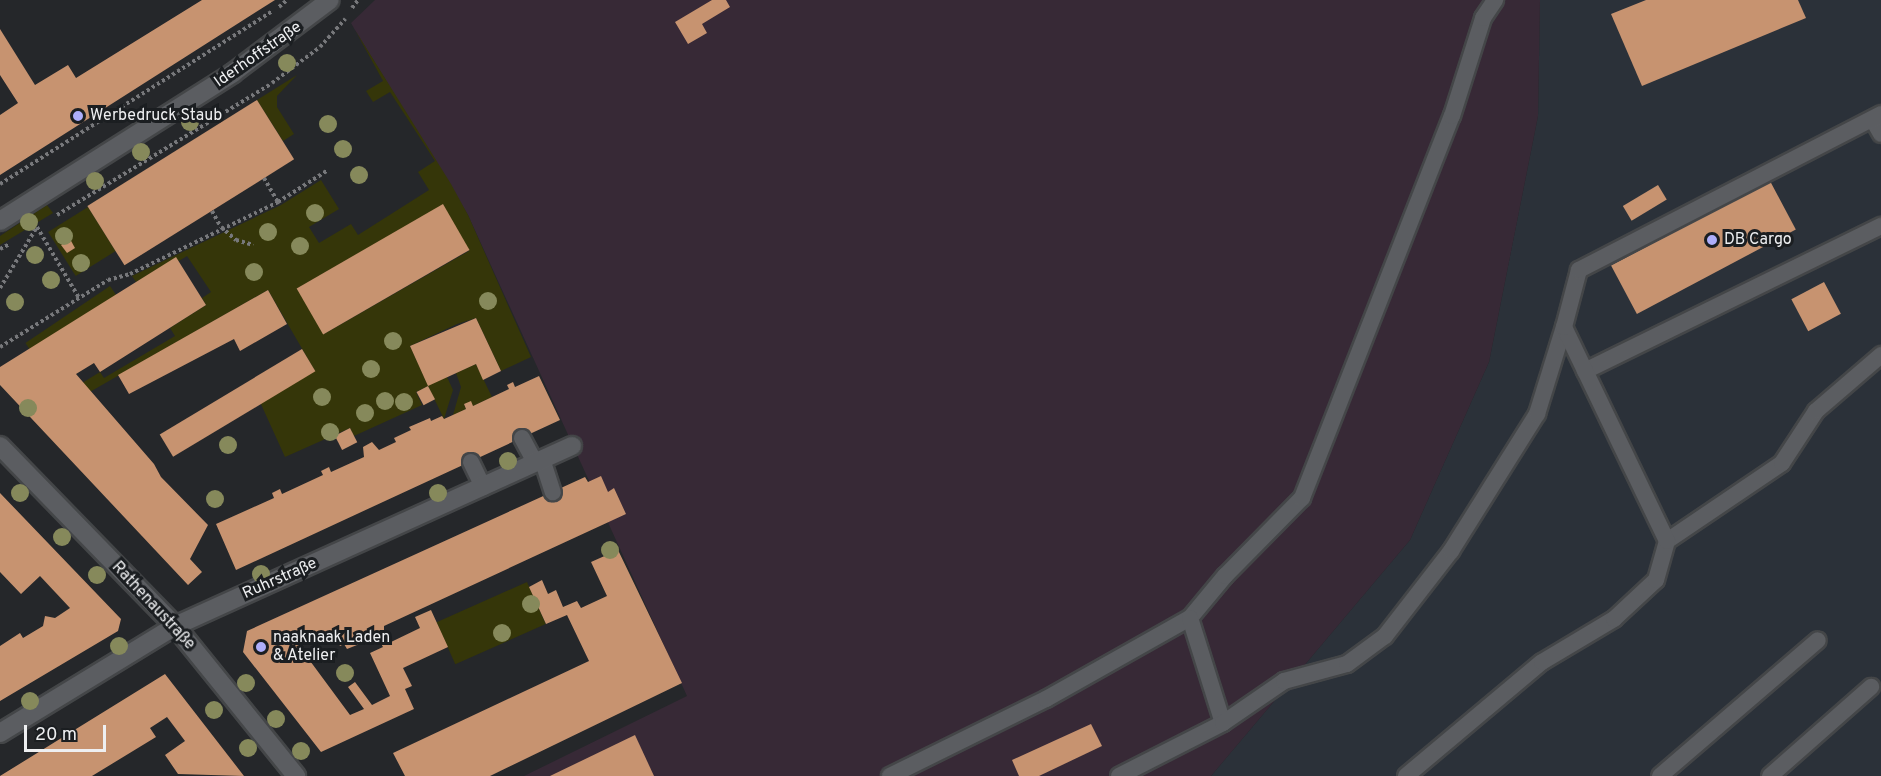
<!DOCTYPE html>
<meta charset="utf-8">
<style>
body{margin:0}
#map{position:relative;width:1881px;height:776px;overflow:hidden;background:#25272a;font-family:Overpass,sans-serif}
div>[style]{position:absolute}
.built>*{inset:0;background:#2b3139}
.industrial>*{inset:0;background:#372936}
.green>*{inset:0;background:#353609;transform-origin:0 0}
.building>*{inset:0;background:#c79370;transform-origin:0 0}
.path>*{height:4px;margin-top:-2px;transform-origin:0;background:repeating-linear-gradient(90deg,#77787b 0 3px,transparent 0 6px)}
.roads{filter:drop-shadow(2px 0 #444648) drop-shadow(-2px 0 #444648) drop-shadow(0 2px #444648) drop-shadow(0 -2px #444648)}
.lane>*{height:16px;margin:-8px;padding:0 8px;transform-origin:8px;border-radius:8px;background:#5b5d61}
.street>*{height:18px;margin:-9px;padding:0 9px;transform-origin:9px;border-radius:9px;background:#5b5d61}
.trees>*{width:18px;height:18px;margin:-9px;border-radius:50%;background:#86895b}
.dots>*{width:16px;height:16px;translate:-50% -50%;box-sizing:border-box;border:3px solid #1b1e21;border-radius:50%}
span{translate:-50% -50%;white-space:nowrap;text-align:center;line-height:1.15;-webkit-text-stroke:6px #1b1e21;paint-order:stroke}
.street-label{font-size:16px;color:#eeeff1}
.poi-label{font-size:16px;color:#eeeff1}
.left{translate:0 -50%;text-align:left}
.scale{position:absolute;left:24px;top:725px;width:82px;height:27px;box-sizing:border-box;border:3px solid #eeeff1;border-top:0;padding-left:8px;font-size:18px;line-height:21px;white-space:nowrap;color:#eeeff1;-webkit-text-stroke:4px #1b1e21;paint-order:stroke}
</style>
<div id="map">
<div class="built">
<div style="clip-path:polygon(1540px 0,1881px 0,1881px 776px,1211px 776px,1410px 540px,1489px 362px,1538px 116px)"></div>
</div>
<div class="industrial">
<div style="clip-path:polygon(375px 0,1540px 0,1538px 116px,1489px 362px,1410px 540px,1211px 776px,524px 776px,687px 696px,468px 215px,355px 30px,351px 23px)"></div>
</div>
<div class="green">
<div style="clip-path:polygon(evenodd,355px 30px,451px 184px,468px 215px,531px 357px,501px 371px,476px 318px,457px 324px,410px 346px,428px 385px,447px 377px,453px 390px,444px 419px,428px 386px,416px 392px,422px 405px,354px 436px,350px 428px,285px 457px,260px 402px,315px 371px,268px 290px,88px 393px,82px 383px,100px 372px,104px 378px,175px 336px,170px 328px,206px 305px,202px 298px,211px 292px,187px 256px,179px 261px,176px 258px,136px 282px,132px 276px,281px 205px,321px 180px,339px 209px,309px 227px,319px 243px,351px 224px,358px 235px,429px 190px,418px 172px,435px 161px,390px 92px,373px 102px,366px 91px,383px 81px,355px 30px,443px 205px,469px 251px,324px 334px,298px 288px,443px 205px)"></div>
<div style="clip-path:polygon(297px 75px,277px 96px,277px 107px,294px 134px,283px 141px,257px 100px)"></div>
<div style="clip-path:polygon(47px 205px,53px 213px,0 245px,0 236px)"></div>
<div style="left:88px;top:207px;width:52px;height:47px;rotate:58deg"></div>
<div style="left:110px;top:286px;width:11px;height:102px;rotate:56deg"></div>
<div style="clip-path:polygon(476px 364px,492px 397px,473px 406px,464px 404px,466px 409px,453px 415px,461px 387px,456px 373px)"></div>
<div style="left:527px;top:582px;width:46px;height:99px;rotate:66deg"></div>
</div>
<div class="building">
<div style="clip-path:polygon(202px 0,275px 0,0 175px,0 115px,18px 103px,0 75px,0 29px,35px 85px,68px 65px,76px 78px)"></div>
<div style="clip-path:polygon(712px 0,726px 0,730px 7px,702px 24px,707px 33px,688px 44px,675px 22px)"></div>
<div style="clip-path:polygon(1646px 0,1798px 0,1806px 18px,1642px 86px,1611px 14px)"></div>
<div style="left:257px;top:100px;width:70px;height:200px;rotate:58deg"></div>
<div style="left:1770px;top:181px;width:55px;height:180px;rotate:62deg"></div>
<div style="left:1658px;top:185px;width:17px;height:41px;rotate:59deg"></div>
<div style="left:443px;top:204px;width:53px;height:169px;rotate:60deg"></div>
<div style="clip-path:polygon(70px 239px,75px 248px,67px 253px,61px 245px)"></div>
<div style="clip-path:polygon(176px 257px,206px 305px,100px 372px,94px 363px,76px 374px,154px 464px,161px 477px,208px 525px,190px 559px,202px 572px,188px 585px,0 385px,0 367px)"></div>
<div style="left:1824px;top:282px;width:36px;height:37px;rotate:62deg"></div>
<div style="clip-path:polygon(268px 290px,287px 324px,240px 351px,234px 339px,129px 394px,118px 375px)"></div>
<div style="clip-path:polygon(476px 318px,501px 371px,483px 380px,476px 364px,428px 386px,410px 346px)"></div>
<div style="left:302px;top:349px;width:26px;height:166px;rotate:59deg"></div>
<div style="clip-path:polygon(539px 376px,560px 420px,236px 570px,216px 524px,274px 498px,272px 493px,280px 489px,282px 494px,323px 475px,321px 471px,329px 467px,331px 472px,364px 457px,363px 447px,372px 442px,379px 450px,396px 442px,394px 438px,411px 430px,409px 427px,430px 418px,431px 421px,442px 416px,444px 419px,466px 409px,464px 404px,471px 401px,473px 406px,509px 389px,507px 385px,513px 382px,515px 387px)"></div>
<div style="left:428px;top:386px;width:15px;height:13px;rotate:62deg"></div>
<div style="left:350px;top:428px;width:16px;height:17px;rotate:63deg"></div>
<div style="clip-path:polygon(601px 476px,608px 492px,614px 488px,626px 514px,384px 626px,384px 632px,369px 639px,366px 634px,360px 637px,362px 643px,347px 649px,344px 644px,340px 646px,333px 631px,304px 643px,302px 650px,350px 715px,364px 709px,348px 687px,355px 682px,372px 705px,390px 696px,370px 653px,383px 647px,380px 642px,389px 638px,391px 642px,420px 628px,415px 617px,431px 610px,448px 647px,403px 668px,412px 686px,405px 689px,414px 709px,321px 752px,243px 652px,247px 631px,585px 477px,588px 482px)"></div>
<div style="clip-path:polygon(0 493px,121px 619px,118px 631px,0 701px,0 646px,20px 633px,23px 638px,43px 626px,45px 616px,55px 618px,70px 608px,40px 576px,21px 594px,0 572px)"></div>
<div style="clip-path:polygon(618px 550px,682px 683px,490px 776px,405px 776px,393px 753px,589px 661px,567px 615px,546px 624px,529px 587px,542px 580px,548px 594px,556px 590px,563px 607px,577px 601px,581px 608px,607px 596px,591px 562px)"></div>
<div style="clip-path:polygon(165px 674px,244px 776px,178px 774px,165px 755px,185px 741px,167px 717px,150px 728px,156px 737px,92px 776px,0 776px)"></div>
<div style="clip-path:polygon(1091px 724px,1102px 746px,1039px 776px,1019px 776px,1012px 760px)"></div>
<div style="clip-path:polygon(635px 735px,654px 776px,550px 776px)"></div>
</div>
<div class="path">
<div style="left:279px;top:7px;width:11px;rotate:-41deg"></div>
<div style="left:352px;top:8px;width:10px;rotate:-53deg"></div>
<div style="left:264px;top:178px;width:28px;rotate:60deg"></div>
<div style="left:0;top:184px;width:323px;rotate:-32.4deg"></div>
<div style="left:212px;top:211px;width:18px;rotate:61deg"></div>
<div style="left:221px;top:227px;width:20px;rotate:41deg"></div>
<div style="left:236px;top:240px;width:18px;rotate:16deg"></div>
<div style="left:57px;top:215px;width:252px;rotate:-31.5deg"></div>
<div style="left:272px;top:83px;width:60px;rotate:-36.9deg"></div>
<div style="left:320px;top:47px;width:38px;rotate:-48deg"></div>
<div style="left:0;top:249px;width:11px;rotate:-27deg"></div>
<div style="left:0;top:288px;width:71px;rotate:-58.8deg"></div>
<div style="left:37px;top:227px;width:82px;rotate:59.4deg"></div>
<div style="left:0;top:347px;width:127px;rotate:-31.8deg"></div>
<div style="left:108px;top:280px;width:23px;rotate:-15deg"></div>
<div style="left:130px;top:274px;width:165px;rotate:-25.9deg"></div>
<div style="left:278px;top:202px;width:59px;rotate:-32.6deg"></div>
</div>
<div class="roads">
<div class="lane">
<div style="left:1873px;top:120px;width:16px;rotate:60deg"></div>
<div style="left:1585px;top:371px;width:330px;rotate:-26.1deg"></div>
<div style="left:522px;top:438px;width:27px;rotate:62deg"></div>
<div style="left:542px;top:459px;width:35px;rotate:72deg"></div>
<div style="left:471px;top:462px;width:28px;rotate:64deg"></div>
<div style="left:1667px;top:541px;width:139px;rotate:-34.1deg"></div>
<div style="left:1782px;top:463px;width:62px;rotate:-56.8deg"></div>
<div style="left:1816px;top:411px;width:86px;rotate:-40.7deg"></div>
<div style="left:1190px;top:618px;width:55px;rotate:-50.2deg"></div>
<div style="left:1225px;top:576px;width:110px;rotate:-45.4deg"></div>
<div style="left:1302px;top:498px;width:410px;rotate:-68.6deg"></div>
<div style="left:1452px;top:116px;width:103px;rotate:-72.4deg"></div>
<div style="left:1483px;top:18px;width:22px;rotate:-56deg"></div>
<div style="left:890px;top:776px;width:174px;rotate:-26.3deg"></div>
<div style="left:1046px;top:699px;width:165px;rotate:-29.4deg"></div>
<div style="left:1190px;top:618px;width:110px;rotate:72.6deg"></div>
<div style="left:1119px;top:776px;width:117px;rotate:-27deg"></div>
<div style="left:1223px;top:723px;width:74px;rotate:-34.5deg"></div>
<div style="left:1284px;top:681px;width:65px;rotate:-15.1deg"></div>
<div style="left:1347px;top:664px;width:47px;rotate:-36.4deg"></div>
<div style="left:1385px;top:636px;width:108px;rotate:-52.2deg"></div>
<div style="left:1451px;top:551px;width:162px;rotate:-57.9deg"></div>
<div style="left:1537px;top:414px;width:91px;rotate:-72.8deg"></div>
<div style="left:1406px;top:776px;width:177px;rotate:-40deg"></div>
<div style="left:1542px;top:662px;width:84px;rotate:-30.8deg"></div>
<div style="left:1614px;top:619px;width:57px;rotate:-42.9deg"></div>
<div style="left:1656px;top:580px;width:41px;rotate:-74.2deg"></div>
<div style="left:1667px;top:541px;width:237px;rotate:-115.7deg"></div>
<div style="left:1564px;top:327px;width:59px;rotate:-75.3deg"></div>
<div style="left:1579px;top:270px;width:340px;rotate:-27.3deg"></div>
<div style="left:1660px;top:776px;width:208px;rotate:-40.7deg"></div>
<div style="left:1770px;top:776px;width:135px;rotate:-41.4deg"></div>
</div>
<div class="street">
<div style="left:0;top:221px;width:276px;rotate:-32.4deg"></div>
<div style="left:233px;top:73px;width:121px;rotate:-37deg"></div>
<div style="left:0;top:446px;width:251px;rotate:45.8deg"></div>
<div style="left:175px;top:626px;width:193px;rotate:51.1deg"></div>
<div style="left:0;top:733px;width:205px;rotate:-31.4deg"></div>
<div style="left:175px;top:626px;width:436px;rotate:-24.4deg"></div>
</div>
</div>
<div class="trees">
<div style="left:287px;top:63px"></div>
<div style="left:190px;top:122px"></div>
<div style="left:328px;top:124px"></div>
<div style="left:343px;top:149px"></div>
<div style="left:141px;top:152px"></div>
<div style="left:359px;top:175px"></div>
<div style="left:95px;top:181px"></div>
<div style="left:315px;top:213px"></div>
<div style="left:29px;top:222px"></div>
<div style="left:268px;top:232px"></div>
<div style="left:64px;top:236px"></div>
<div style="left:300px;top:246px"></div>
<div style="left:35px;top:255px"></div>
<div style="left:81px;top:263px"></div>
<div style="left:254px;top:272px"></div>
<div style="left:51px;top:280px"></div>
<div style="left:488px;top:301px"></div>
<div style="left:15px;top:302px"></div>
<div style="left:393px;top:341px"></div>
<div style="left:371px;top:369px"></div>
<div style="left:322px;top:397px"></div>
<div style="left:385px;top:401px"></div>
<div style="left:404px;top:402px"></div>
<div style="left:28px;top:408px"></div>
<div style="left:365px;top:413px"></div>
<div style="left:330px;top:432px"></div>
<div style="left:228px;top:445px"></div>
<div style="left:508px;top:461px"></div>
<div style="left:20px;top:493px"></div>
<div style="left:438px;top:493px"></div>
<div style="left:215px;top:499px"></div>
<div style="left:62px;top:537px"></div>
<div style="left:610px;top:550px"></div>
<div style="left:261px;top:574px"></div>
<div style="left:97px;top:575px"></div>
<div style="left:531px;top:604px"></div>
<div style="left:502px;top:633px"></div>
<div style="left:119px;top:646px"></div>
<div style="left:345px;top:673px"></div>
<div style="left:246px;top:683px"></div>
<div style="left:30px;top:701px"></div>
<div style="left:214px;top:710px"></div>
<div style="left:276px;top:719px"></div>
<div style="left:248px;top:748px"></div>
<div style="left:301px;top:751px"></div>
</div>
<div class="dots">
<div style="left:78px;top:116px;background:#aeaefa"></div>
<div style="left:1712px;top:240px;background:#aeaefa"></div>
<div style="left:261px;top:647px;background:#aeaefa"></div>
</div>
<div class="street-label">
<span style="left:258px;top:55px;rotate:-35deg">Iderhoffstraße</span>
<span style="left:280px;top:579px;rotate:-24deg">Ruhrstraße</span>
<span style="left:153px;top:606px;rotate:47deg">Rathenaustraße</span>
</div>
<div class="poi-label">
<span class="left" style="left:90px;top:116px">Werbedruck Staub</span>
<span class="left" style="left:1724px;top:240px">DB Cargo</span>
<span class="left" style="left:273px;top:647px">naaknaak Laden<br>&amp; Atelier</span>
</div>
<div class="scale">20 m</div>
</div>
